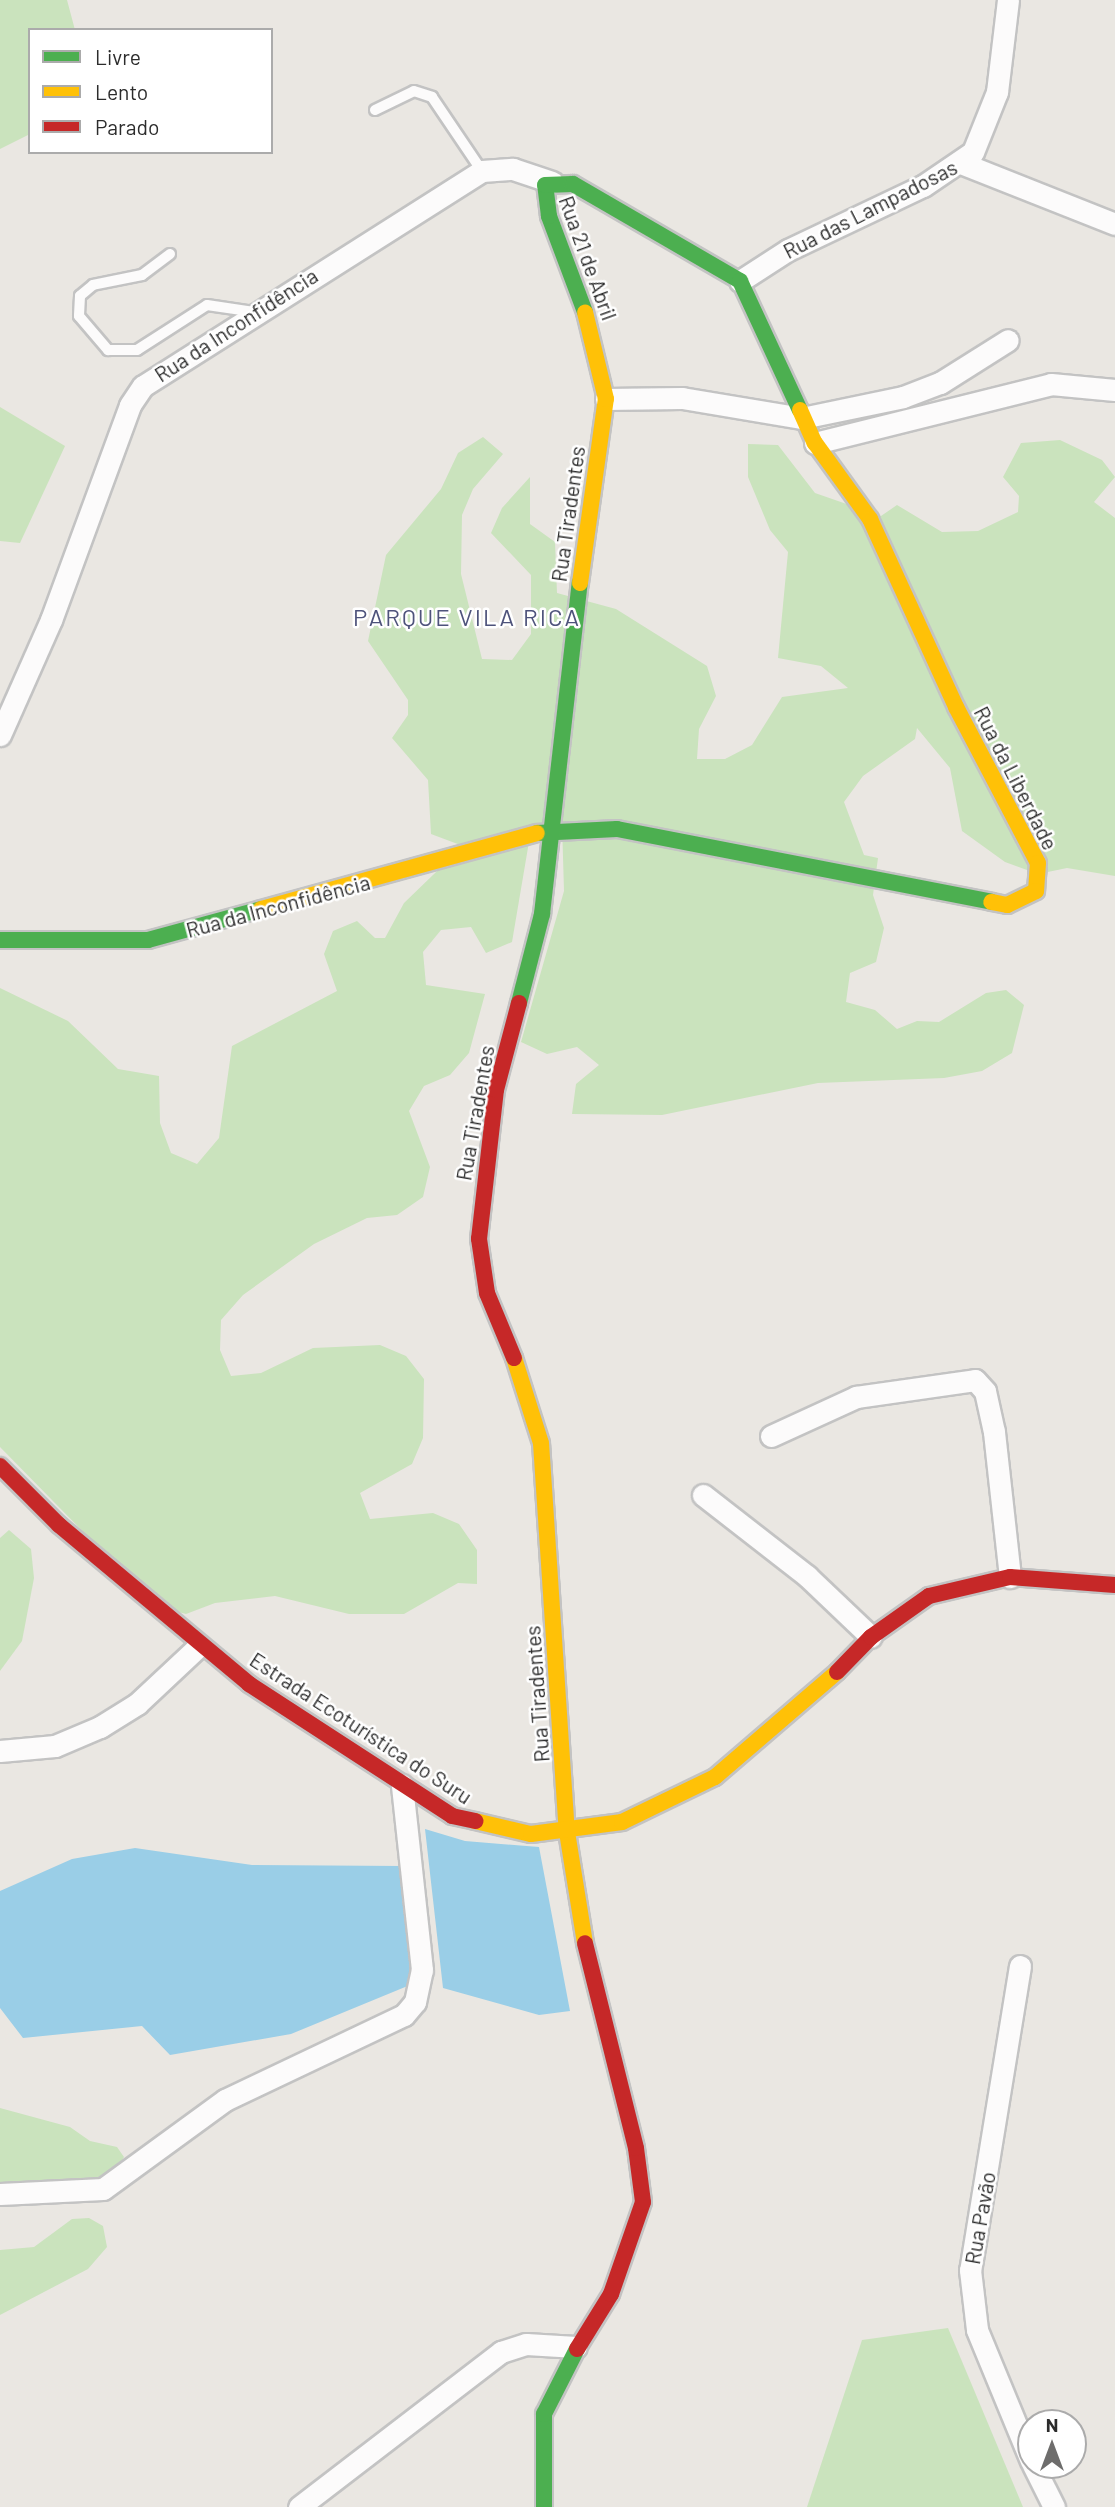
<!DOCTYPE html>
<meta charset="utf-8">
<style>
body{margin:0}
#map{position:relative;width:1115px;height:2507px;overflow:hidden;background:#eae7e2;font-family:Barlow,sans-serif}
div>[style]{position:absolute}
.green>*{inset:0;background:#cae3bd}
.water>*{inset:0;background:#9acee7}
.roads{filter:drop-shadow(2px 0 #c3c3c3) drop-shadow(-2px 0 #c3c3c3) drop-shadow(0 2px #c3c3c3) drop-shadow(0 -2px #c3c3c3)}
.lane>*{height:10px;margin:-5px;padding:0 5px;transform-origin:5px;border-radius:5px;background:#fcfbfb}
.street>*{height:21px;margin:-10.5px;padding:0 10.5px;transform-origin:10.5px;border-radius:10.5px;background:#fcfbfb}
.fast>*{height:16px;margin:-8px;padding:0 8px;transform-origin:8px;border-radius:8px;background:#4caf50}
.slow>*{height:16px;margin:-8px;padding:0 8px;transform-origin:8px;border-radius:8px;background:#ffc107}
.jam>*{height:16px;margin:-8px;padding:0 8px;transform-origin:8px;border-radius:8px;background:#c62828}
span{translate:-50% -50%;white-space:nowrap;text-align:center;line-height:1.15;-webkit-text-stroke:5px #fff;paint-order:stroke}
.street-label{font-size:21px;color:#2c2c2c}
.quarter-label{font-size:24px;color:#4e537b;letter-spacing:2px}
.legend{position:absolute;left:28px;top:28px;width:245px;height:126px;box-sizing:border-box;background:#fff;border:2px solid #ababab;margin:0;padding:9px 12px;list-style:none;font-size:21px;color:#2c2c2c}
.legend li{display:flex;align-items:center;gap:14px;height:35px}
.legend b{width:35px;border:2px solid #ababab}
.north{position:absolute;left:1017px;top:2409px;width:70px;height:70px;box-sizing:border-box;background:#fff;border:2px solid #ababab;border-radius:50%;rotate:0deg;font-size:19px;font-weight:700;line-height:28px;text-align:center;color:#2c2c2c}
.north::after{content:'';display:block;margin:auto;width:24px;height:32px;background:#6e6d6c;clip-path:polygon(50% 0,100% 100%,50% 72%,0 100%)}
</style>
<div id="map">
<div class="green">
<div style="clip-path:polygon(0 0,67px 0,75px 30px,30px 30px,30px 134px,0 149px)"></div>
<div style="clip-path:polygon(0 407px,65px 446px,20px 543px,0 541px)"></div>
<div style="clip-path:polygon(483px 437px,503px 454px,473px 489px,462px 515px,461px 574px,482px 659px,512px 660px,531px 634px,531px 575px,491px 533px,502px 508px,530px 477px,530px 524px,555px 542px,557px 593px,616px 609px,707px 666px,716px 696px,699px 729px,697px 759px,725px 759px,752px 745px,782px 697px,848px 688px,821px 666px,778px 658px,788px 552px,770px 530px,748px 477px,748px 444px,778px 445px,815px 493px,881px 516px,897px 505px,942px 532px,978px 531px,1018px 512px,1019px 496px,1003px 477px,1021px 443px,1060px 440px,1102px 460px,1115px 477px,1094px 502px,1115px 518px,1115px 876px,1067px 868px,1038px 874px,1005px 862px,962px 831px,950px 768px,917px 728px,915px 739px,863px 776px,844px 802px,864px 855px,878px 858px,873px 895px,884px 928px,876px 962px,850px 973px,846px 1002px,875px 1010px,897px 1029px,917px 1021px,939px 1022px,986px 993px,1006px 990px,1024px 1005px,1012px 1053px,982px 1071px,944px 1078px,818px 1083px,662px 1115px,572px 1114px,576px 1084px,599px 1065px,577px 1047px,547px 1054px,521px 1042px,564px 891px,562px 824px,532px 824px,512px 942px,486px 953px,471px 927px,441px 930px,423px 952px,426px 985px,485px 994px,469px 1053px,450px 1075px,424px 1086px,409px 1111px,430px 1167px,423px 1197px,397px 1215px,367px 1218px,314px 1244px,243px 1295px,221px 1320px,220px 1350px,231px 1376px,261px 1373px,313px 1348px,380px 1345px,406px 1356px,424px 1379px,423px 1438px,412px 1464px,360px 1493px,370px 1519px,433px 1513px,459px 1524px,477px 1550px,477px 1584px,458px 1583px,404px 1614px,349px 1614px,275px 1596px,215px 1603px,186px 1614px,156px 1606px,0 1447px,0 988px,68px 1021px,118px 1069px,159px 1076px,160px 1123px,171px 1153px,197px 1164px,219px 1138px,232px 1046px,337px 991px,324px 954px,333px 931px,357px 921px,375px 938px,385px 938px,404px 903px,463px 846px,431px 834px,428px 780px,392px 738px,408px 715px,408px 700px,368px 641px,386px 555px,441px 489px,458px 453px)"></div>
<div style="clip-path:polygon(9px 1530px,31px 1549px,34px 1578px,22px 1641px,0 1671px,0 1538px)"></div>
<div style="clip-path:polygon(0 2108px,70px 2127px,90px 2141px,117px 2147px,124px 2157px,113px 2174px,83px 2192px,0 2194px)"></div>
<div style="clip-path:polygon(89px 2218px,103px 2226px,107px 2247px,88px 2269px,0 2315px,0 2250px,34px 2247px,72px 2219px)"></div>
<div style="clip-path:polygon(948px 2328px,1023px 2507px,807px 2507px,862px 2340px)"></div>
</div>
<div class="water">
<div style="clip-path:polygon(425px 1829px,465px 1841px,539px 1847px,570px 2011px,539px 2015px,443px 1988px)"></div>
<div style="clip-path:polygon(135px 1848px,252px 1865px,402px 1866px,416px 1922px,410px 1985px,291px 2034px,170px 2055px,142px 2026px,23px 2038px,0 2008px,0 1891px,72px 1859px)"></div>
</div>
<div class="roads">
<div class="lane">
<div style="left:375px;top:110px;width:43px;rotate:-26deg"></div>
<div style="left:414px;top:91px;width:19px;rotate:18deg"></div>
<div style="left:432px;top:97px;width:89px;rotate:56deg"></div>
<div style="left:170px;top:254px;width:35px;rotate:143deg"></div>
<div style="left:142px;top:275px;width:50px;rotate:168.5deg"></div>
<div style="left:93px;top:285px;width:17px;rotate:140deg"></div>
<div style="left:80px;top:296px;width:20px;rotate:93deg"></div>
<div style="left:79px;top:316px;width:45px;rotate:49.5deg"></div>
<div style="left:108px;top:350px;width:29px"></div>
<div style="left:137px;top:350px;width:83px;rotate:-32.7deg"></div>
<div style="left:207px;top:305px;width:49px;rotate:8.3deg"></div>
</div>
<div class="street">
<div style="left:961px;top:163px;width:166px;rotate:21.6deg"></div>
<div style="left:740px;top:281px;width:57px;rotate:-32.9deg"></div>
<div style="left:788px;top:250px;width:149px;rotate:-25.4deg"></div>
<div style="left:923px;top:186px;width:60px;rotate:-34.2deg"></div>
<div style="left:973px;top:152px;width:65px;rotate:-68.2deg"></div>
<div style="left:997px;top:92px;width:93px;rotate:-83.2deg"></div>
<div style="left:606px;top:399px;width:76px;rotate:-0.8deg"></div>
<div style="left:682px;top:398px;width:122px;rotate:9.5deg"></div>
<div style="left:802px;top:418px;width:103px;rotate:-11.7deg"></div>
<div style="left:903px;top:397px;width:40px;rotate:-21deg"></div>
<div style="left:940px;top:383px;width:80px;rotate:-32.3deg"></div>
<div style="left:815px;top:443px;width:243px;rotate:-14deg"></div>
<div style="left:1051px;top:384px;width:64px;rotate:5.4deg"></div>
<div style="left:0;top:735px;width:126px;rotate:-66.1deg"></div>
<div style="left:51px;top:620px;width:229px;rotate:-69.8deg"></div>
<div style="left:130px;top:405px;width:23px;rotate:-56deg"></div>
<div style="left:143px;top:386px;width:401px;rotate:-32.4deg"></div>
<div style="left:482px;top:171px;width:31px;rotate:-4deg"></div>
<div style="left:513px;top:169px;width:41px;rotate:18.4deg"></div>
<div style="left:771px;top:1436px;width:94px;rotate:-24.6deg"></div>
<div style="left:856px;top:1397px;width:120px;rotate:-8.1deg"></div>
<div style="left:975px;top:1380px;width:15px;rotate:48deg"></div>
<div style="left:985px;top:1391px;width:42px;rotate:77.6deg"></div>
<div style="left:994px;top:1432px;width:146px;rotate:83.7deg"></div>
<div style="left:703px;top:1495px;width:132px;rotate:37.9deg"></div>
<div style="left:807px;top:1576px;width:88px;rotate:43.6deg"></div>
<div style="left:0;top:1751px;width:55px;rotate:-5.2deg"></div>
<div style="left:55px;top:1746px;width:49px;rotate:-22.9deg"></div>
<div style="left:100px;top:1727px;width:44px;rotate:-31.9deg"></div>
<div style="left:137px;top:1704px;width:85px;rotate:-43.1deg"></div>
<div style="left:1020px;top:1966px;width:308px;rotate:99.3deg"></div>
<div style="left:970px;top:2270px;width:60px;rotate:83.3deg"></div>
<div style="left:977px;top:2330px;width:142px;rotate:67.6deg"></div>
<div style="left:0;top:2194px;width:103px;rotate:-2.8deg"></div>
<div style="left:103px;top:2189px;width:151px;rotate:-36.1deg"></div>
<div style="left:225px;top:2100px;width:198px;rotate:-25.4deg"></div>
<div style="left:404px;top:2015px;width:17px;rotate:-50deg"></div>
<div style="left:415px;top:2002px;width:33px;rotate:-78deg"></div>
<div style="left:422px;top:1970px;width:186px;rotate:-96.2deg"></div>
<div style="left:1033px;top:2465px;width:47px;rotate:63.4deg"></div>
<div style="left:299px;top:2507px;width:255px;rotate:-37.5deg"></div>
<div style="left:501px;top:2352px;width:26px;rotate:-18deg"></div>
<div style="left:526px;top:2344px;width:50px;rotate:3.4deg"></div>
</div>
<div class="fast">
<div style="left:585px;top:312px;width:103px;rotate:-110.6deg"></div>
<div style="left:549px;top:216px;width:31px;rotate:-97deg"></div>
<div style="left:545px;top:185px;width:28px;rotate:-2deg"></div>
<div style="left:573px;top:184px;width:193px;rotate:30.1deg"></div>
<div style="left:740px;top:281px;width:142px;rotate:65.1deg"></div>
<div style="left:537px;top:833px;width:80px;rotate:-2.9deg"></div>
<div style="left:617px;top:829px;width:381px;rotate:11deg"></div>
<div style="left:0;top:940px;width:148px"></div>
<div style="left:148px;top:940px;width:117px;rotate:-15.3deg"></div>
<div style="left:519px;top:1003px;width:92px;rotate:-75.5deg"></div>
<div style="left:542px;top:914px;width:333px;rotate:-83.5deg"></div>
<div style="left:544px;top:2507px;width:93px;rotate:-90deg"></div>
<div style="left:544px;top:2414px;width:73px;rotate:-63.1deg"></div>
</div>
<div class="slow">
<div style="left:800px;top:410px;width:36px;rotate:66deg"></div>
<div style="left:815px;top:443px;width:94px;rotate:54.1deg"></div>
<div style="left:870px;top:519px;width:207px;rotate:65.4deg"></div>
<div style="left:956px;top:707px;width:176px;rotate:62.3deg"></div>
<div style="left:1038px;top:863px;width:28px;rotate:94deg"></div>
<div style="left:1036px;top:891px;width:32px;rotate:154deg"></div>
<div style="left:1007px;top:905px;width:16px;rotate:-169deg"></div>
<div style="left:580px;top:583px;width:186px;rotate:-82deg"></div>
<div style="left:606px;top:399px;width:89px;rotate:-103.6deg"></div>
<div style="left:261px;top:909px;width:286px;rotate:-15.4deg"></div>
<div style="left:514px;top:1358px;width:89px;rotate:72.4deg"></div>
<div style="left:541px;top:1443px;width:390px;rotate:86.2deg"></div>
<div style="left:567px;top:1832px;width:112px;rotate:80.8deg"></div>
<div style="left:475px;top:1821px;width:57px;rotate:13.1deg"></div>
<div style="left:531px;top:1834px;width:92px;rotate:-7.5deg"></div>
<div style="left:622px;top:1822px;width:103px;rotate:-25.8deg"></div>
<div style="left:715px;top:1777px;width:161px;rotate:-40.7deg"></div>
</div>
<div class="jam">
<div style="left:514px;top:1358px;width:70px;rotate:-112.6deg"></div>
<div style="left:487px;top:1293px;width:55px;rotate:-98.4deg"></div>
<div style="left:479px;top:1239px;width:150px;rotate:-83.5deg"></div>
<div style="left:496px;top:1090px;width:90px;rotate:-75.2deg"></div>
<div style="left:0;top:1466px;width:83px;rotate:45deg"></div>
<div style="left:59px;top:1525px;width:248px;rotate:39.9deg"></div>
<div style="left:249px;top:1684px;width:242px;rotate:33deg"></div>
<div style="left:452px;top:1816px;width:24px;rotate:12deg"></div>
<div style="left:837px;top:1672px;width:49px;rotate:-45.8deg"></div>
<div style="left:871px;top:1637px;width:71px;rotate:-35.3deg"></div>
<div style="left:929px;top:1596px;width:83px;rotate:-13.2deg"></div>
<div style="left:1010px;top:1577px;width:105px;rotate:4.4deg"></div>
<div style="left:577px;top:2349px;width:65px;rotate:-58.3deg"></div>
<div style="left:611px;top:2294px;width:97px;rotate:-70.8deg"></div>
<div style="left:643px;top:2202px;width:54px;rotate:-97.4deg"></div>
<div style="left:636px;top:2148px;width:211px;rotate:-104deg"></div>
</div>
</div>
<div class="street-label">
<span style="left:870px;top:209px;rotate:-27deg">Rua das Lampadosas</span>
<span style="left:588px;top:258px;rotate:70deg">Rua 21 de Abril</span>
<span style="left:236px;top:325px;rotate:-33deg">Rua da Inconfidência</span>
<span style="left:568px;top:514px;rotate:-82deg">Rua Tiradentes</span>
<span style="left:1016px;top:778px;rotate:63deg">Rua da Liberdade</span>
<span style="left:278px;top:906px;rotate:-15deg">Rua da Inconfidência</span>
<span style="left:475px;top:1113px;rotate:-80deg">Rua Tiradentes</span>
<span style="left:537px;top:1694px;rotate:-94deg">Rua Tiradentes</span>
<span style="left:361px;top:1728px;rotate:33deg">Estrada Ecoturística do Suru</span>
<span style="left:980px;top:2218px;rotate:-80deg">Rua Pavão</span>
</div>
<div class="quarter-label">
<span style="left:467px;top:617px">PARQUE VILA RICA</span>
</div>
<ul class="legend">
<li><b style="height:9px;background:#4caf50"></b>Livre</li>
<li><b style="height:9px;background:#ffc107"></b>Lento</li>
<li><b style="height:9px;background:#c62828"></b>Parado</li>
</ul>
<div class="north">N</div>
</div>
